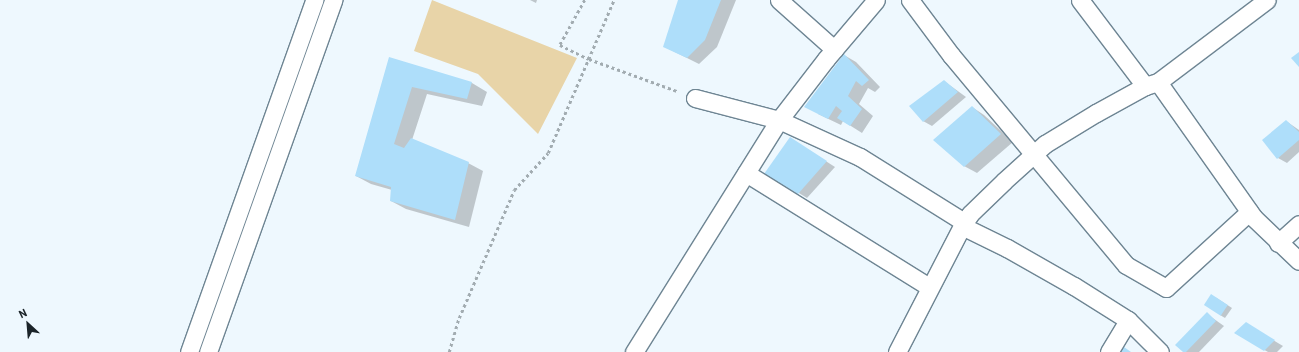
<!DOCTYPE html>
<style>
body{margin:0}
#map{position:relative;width:1299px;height:352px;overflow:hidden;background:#eef8fe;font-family:Barlow,sans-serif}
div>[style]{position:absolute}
.green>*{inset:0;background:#e8d4a8}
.shadow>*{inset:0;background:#0003}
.building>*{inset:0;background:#aedefa;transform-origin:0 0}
.path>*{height:2.5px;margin-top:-1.25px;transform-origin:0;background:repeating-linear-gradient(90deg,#a2acb1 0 3px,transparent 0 6px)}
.roads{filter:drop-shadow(1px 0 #6e8593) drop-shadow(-1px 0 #6e8593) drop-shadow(0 1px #6e8593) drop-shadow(0 -1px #6e8593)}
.street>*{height:17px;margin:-8.5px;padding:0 8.5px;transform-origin:8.5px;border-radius:8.5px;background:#fff}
span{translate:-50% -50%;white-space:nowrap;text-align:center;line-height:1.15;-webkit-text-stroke:4px #eef8fe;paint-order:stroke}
.north{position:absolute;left:8px;top:304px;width:40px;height:40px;-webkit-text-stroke:3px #eef8fe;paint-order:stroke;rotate:334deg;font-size:11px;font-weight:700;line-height:16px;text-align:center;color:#1b2429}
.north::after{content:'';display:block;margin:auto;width:14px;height:18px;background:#1b2429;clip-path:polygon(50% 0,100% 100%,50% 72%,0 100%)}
</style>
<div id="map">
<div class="green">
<div style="clip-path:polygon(432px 0,577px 58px,538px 134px,478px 74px,414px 51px)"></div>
</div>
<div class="shadow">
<div style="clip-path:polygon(530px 0,537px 0,536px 3px)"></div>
<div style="clip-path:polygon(679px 0,736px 0,717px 47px,699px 64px,665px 47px)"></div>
<div style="clip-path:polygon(844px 55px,856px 62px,880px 87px,875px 92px,868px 88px,859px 104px,873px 116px,862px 133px,843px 121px,841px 125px,818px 114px)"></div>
<div style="clip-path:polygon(390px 58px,472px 83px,487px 92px,482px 106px,427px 94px,412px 140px,468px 163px,483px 171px,469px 227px,406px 209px,391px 201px,392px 190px,371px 184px,356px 176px)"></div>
<div style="clip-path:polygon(944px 81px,966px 97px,932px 126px,923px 121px)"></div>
<div style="clip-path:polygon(972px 107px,984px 115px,1013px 142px,977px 173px,964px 166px)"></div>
<div style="clip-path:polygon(1286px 121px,1299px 130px,1299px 152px,1287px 163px,1278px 158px)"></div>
<div style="clip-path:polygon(799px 144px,835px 167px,807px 198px,766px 173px)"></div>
<div style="clip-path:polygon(1215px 297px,1232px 308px,1225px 318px,1220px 315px)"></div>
<div style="clip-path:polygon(1207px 314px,1224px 326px,1199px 352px,1184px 352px)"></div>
<div style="clip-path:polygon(1246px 324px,1283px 346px,1277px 352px,1268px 352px,1235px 333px)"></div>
</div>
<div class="building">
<div style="clip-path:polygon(678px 0,721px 0,705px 40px,687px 58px,663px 47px)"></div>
<div style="clip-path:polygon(1299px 52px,1299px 67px,1291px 58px)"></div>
<div style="clip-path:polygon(844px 54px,869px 80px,862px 86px,856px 81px,848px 96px,862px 109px,850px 126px,837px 118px,842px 111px,836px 106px,828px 119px,804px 107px)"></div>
<div style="clip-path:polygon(389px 57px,472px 82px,467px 99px,412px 87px,394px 144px,404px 148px,411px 138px,469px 162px,455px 220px,390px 201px,391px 187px,355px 176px)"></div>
<div style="clip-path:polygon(944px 80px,958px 92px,923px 122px,909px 106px)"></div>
<div style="clip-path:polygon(972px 106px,1001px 134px,964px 167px,933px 140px)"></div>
<div style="clip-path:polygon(1286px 120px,1299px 132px,1299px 140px,1277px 159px,1262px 140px)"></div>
<div style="clip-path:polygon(790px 137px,827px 161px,798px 194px,764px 174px)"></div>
<div style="left:1211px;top:294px;width:20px;height:13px;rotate:33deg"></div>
<div style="clip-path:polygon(1207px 312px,1216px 321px,1186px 352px,1183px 352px,1175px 345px)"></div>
<div style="clip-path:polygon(1246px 322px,1275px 340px,1264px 351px,1234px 333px)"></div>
<div style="clip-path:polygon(1117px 342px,1131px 352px,1110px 352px)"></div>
</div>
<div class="path">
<div style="left:585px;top:0;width:51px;rotate:119.1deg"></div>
<div style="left:560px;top:45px;width:32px;rotate:26deg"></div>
<div style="left:589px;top:59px;width:94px;rotate:20deg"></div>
<div style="left:449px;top:352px;width:35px;rotate:-74deg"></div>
<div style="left:459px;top:318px;width:139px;rotate:-66.7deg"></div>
<div style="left:514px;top:190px;width:50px;rotate:-47.4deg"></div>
<div style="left:548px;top:153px;width:167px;rotate:-66.7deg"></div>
</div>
<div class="roads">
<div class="street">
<div style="left:779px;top:0;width:74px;rotate:41.7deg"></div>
<div style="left:910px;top:0;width:69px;rotate:53.3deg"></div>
<div style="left:951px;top:55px;width:273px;rotate:50.2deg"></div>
<div style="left:1126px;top:265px;width:46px;rotate:29.9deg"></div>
<div style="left:1166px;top:288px;width:113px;rotate:-42.5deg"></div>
<div style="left:1080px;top:0;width:108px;rotate:52.9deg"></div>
<div style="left:1158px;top:82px;width:166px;rotate:54.8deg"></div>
<div style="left:1254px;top:218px;width:62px;rotate:43.7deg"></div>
<div style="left:695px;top:98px;width:87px;rotate:14.7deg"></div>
<div style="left:779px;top:120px;width:89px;rotate:24.6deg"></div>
<div style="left:860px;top:157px;width:123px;rotate:32deg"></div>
<div style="left:746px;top:173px;width:216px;rotate:31.9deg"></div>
<div style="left:962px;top:226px;width:50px;rotate:26.1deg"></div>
<div style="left:1007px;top:248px;width:77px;rotate:29.6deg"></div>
<div style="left:1074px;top:286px;width:64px;rotate:32.2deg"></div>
<div style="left:1128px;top:320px;width:45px;rotate:45deg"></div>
<div style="left:1278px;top:243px;width:28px;rotate:-42deg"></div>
<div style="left:189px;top:352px;width:374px;rotate:-70.4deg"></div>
<div style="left:208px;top:352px;width:374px;rotate:-70.4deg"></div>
<div style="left:634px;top:352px;width:274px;rotate:-58deg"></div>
<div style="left:779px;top:120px;width:77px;rotate:-52.4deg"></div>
<div style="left:826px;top:59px;width:77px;rotate:-49.7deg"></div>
<div style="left:897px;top:352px;width:142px;rotate:-62.7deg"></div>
<div style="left:962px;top:226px;width:14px;rotate:-56deg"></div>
<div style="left:970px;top:214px;width:47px;rotate:-44.1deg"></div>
<div style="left:1004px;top:181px;width:55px;rotate:-42.1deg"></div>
<div style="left:1045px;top:144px;width:60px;rotate:-31.3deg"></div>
<div style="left:1096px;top:113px;width:56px;rotate:-28.9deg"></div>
<div style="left:1145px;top:86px;width:14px;rotate:-17deg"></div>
<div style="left:1158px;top:82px;width:136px;rotate:-37deg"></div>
<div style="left:1109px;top:352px;width:37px;rotate:-59deg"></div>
</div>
</div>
<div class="north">N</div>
</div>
